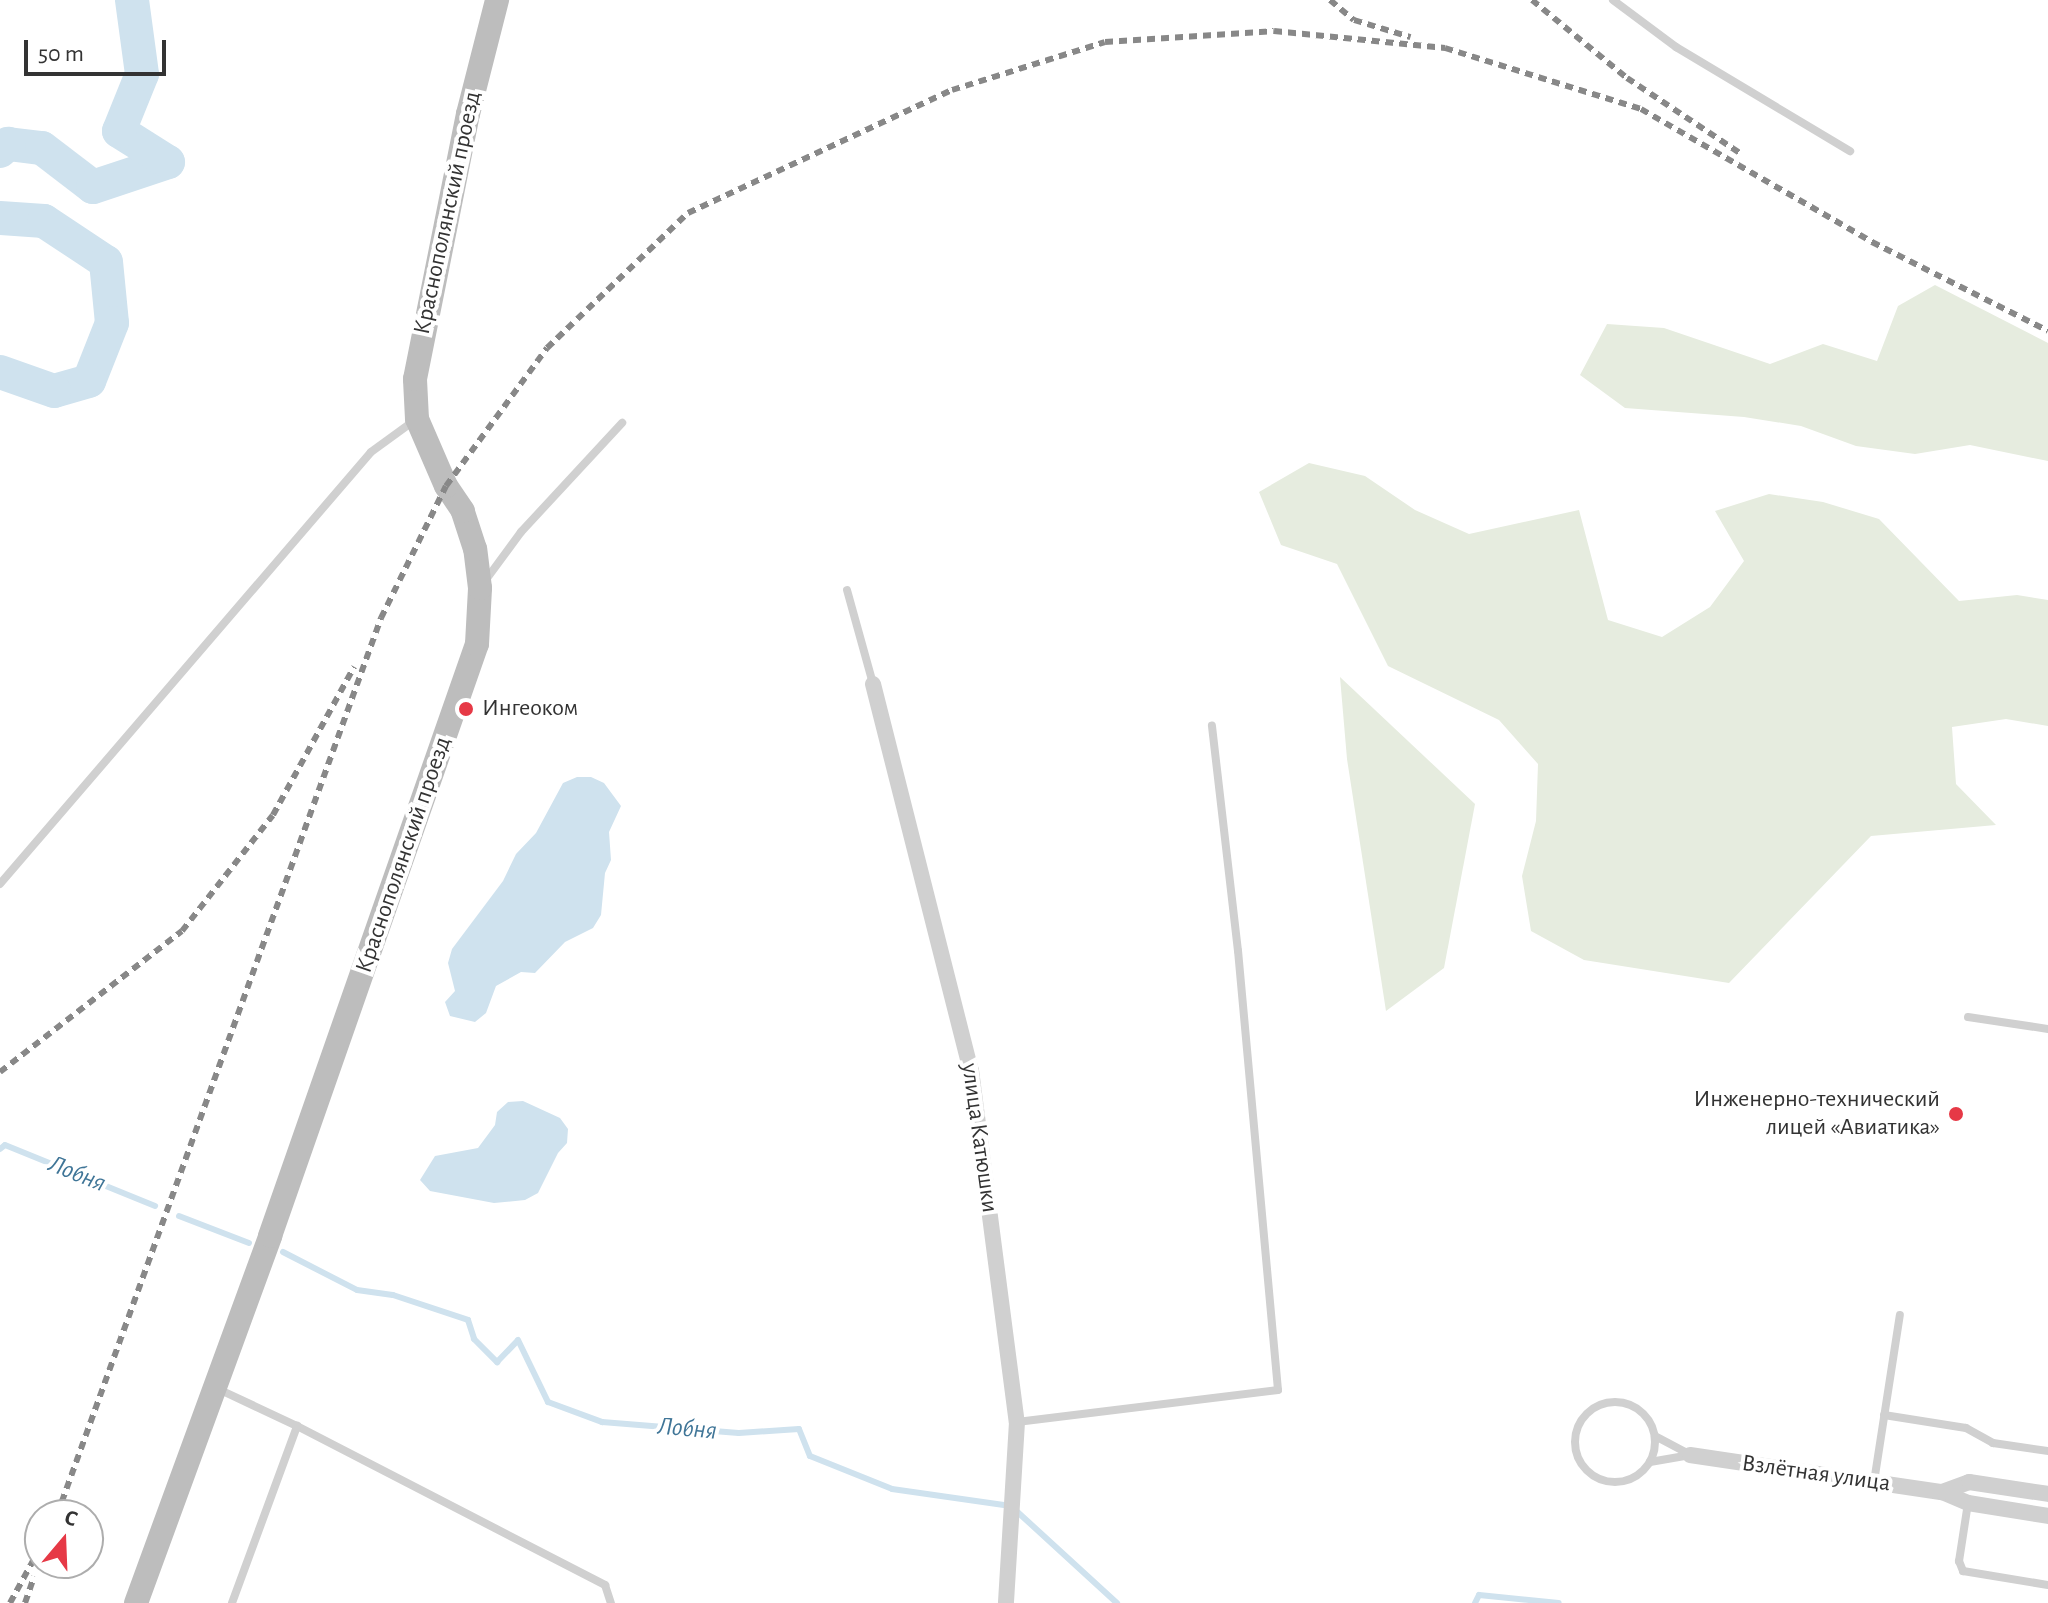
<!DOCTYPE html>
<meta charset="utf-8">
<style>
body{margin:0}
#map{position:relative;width:2048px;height:1603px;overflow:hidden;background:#fff;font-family:"Alegreya Sans",sans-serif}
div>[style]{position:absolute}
.green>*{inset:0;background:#e6ecdf}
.water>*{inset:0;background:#cfe2ee}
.stream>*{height:6px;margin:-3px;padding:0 3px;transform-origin:3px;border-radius:3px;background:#cfe2ee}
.river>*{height:34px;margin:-17px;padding:0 17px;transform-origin:17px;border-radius:17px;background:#cfe2ee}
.lane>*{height:8px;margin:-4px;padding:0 4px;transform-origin:4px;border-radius:4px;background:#d0d0d0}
.lane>.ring{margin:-4px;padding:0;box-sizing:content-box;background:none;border:8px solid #d0d0d0;border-radius:50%}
.street>*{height:16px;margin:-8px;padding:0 8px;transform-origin:8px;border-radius:8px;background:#d0d0d0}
.secondary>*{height:24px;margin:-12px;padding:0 12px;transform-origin:12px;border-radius:12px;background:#bdbdbd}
.rail>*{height:6px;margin-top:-3px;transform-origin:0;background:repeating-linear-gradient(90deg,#888 0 8px,transparent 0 14px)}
.dots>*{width:22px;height:22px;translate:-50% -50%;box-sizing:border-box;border:4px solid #fff;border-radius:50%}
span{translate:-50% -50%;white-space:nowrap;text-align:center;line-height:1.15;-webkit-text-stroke:8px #fff;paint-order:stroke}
.street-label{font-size:24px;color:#333}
.poi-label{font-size:24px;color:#333}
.left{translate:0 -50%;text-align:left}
.right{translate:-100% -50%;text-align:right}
.water-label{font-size:26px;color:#3f7597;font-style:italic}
.north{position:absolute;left:24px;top:1499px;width:80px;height:80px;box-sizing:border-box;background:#fff;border:2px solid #adadad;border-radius:50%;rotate:19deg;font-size:22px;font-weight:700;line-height:32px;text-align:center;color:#333}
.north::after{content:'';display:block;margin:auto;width:28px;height:36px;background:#e63946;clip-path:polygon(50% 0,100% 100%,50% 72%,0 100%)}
.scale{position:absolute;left:24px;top:40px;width:142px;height:36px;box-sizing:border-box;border:4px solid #333;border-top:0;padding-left:10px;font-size:24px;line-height:28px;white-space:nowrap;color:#333;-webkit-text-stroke:6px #fff;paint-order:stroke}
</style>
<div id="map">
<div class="green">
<div style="clip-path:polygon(1935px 285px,2048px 343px,2048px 461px,1970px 445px,1915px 454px,1856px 446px,1801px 426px,1744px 417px,1625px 408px,1580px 375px,1607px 324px,1664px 328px,1770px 364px,1823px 344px,1877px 361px,1898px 306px)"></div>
<div style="clip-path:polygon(1309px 463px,1365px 476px,1415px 510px,1469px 534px,1579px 510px,1608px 620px,1662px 637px,1710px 607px,1744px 561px,1715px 511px,1769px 494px,1823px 502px,1879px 519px,1959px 601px,2017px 595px,2048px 600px,2048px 726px,2006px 719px,1952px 727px,1956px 784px,1996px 825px,1871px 836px,1729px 983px,1584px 960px,1531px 931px,1522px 876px,1536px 821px,1538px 764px,1499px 720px,1388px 666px,1337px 564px,1281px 545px,1259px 492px)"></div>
<div style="clip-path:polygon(1340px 677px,1475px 804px,1444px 968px,1386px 1011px,1347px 759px)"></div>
</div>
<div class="water">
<div style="clip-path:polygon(577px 777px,591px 777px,604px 783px,621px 806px,609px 832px,611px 860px,605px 873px,601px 915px,593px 928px,565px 942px,535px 973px,521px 972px,496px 986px,486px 1013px,475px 1022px,450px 1016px,445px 1002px,455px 991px,448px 963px,452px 949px,503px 881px,516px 854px,536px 833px,563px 783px)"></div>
<div style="clip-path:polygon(523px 1101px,560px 1118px,568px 1129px,567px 1143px,558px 1153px,538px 1193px,525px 1200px,494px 1203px,430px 1191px,420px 1180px,435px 1156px,478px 1148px,495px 1125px,497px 1112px,508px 1102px)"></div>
</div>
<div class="stream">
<div style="left:0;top:1149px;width:6px;rotate:-39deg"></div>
<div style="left:5px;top:1145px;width:162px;rotate:22.1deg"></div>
<div style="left:179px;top:1216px;width:75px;rotate:21.1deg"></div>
<div style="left:283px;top:1252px;width:83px;rotate:27.2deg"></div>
<div style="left:357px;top:1290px;width:36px;rotate:8deg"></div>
<div style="left:393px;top:1295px;width:79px;rotate:18.4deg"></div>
<div style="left:468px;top:1320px;width:20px;rotate:72deg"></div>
<div style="left:474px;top:1339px;width:33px;rotate:45deg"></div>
<div style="left:497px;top:1362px;width:30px;rotate:-46deg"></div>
<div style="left:518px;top:1340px;width:69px;rotate:64.2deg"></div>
<div style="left:548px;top:1402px;width:58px;rotate:20.3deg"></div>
<div style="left:602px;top:1422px;width:137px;rotate:4.6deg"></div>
<div style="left:739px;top:1433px;width:60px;rotate:-3.8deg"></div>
<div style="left:799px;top:1429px;width:29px;rotate:68deg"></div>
<div style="left:810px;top:1456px;width:88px;rotate:21.9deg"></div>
<div style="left:892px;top:1489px;width:120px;rotate:8.1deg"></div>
<div style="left:1011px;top:1506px;width:144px;rotate:42.5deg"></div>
<div style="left:1475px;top:1603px;width:9px;rotate:-63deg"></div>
<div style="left:1479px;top:1595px;width:80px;rotate:5.7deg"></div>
</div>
<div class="river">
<div style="left:0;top:151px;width:11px;rotate:-41deg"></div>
<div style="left:8px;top:144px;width:34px;rotate:7deg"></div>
<div style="left:42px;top:148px;width:64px;rotate:37.4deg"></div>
<div style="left:93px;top:187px;width:79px;rotate:-18.4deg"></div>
<div style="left:168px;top:162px;width:58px;rotate:-147.7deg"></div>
<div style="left:119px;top:131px;width:61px;rotate:-68deg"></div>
<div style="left:142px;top:74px;width:75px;rotate:-97.7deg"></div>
<div style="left:0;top:218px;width:44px;rotate:3.9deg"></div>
<div style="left:44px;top:221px;width:74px;rotate:33.5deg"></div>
<div style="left:106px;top:262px;width:61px;rotate:84.4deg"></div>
<div style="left:112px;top:323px;width:62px;rotate:111.6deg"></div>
<div style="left:89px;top:381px;width:36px;rotate:164deg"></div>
<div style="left:54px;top:391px;width:57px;rotate:-160.6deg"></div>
</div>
<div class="lane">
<div style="left:1613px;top:0;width:79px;rotate:36.7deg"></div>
<div style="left:1676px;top:47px;width:203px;rotate:30.9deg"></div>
<div style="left:485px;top:581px;width:61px;rotate:-53.7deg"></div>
<div style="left:521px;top:532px;width:149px;rotate:-47.2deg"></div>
<div style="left:847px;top:590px;width:98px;rotate:74.5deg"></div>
<div style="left:0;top:884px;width:569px;rotate:-49.34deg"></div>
<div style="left:371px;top:452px;width:54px;rotate:-36deg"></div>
<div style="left:1968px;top:1017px;width:81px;rotate:8.5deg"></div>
<div style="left:216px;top:1388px;width:89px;rotate:25.1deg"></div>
<div style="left:297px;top:1426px;width:347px;rotate:27.3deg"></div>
<div style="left:605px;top:1585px;width:19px;rotate:72deg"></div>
<div class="ring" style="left:1575px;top:1402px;width:72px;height:72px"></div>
<div style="left:1884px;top:1415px;width:83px;rotate:9deg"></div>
<div style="left:1966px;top:1428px;width:31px;rotate:29deg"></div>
<div style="left:1993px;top:1443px;width:56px;rotate:8.3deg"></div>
<div style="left:1017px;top:1422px;width:263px;rotate:-7deg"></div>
<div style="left:1278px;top:1390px;width:441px;rotate:-95.2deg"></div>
<div style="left:1238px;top:951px;width:227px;rotate:-96.6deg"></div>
<div style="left:1655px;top:1436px;width:38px;rotate:28deg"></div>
<div style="left:1650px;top:1462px;width:41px;rotate:-9.9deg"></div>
<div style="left:1874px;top:1482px;width:169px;rotate:-81.2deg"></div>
<div style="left:1968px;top:1503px;width:59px;rotate:98.8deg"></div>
<div style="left:1959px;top:1561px;width:11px;rotate:68deg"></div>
<div style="left:1963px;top:1571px;width:86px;rotate:9.4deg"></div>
<div style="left:232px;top:1603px;width:189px;rotate:-69.8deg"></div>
</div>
<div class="street">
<div style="left:873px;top:684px;width:398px;rotate:75.8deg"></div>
<div style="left:971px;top:1070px;width:355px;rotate:82.6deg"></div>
<div style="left:1017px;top:1422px;width:181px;rotate:93.5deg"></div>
<div style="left:1690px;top:1455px;width:255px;rotate:8.4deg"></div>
<div style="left:1942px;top:1492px;width:28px;rotate:23deg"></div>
<div style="left:1968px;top:1503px;width:81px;rotate:9.2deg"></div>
<div style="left:1942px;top:1492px;width:29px;rotate:-20deg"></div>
<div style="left:1969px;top:1482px;width:80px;rotate:8.6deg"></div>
</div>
<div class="secondary">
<div style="left:136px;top:1603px;width:391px;rotate:-69.9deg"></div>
<div style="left:270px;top:1236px;width:627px;rotate:-70.73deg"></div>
<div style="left:477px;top:644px;width:56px;rotate:-86.9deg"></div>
<div style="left:480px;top:588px;width:39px;rotate:-97deg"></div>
<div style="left:475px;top:549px;width:40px;rotate:-108deg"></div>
<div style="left:463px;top:511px;width:30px;rotate:-124deg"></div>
<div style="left:446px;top:486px;width:73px;rotate:-113.4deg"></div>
<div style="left:417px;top:419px;width:40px;rotate:-92.9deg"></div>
<div style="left:415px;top:379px;width:270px;rotate:-78.7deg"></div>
<div style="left:468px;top:114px;width:118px;rotate:-75.7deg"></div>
</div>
<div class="rail">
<div style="left:1330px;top:0;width:31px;rotate:40deg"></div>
<div style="left:1354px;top:20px;width:59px;rotate:16.9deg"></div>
<div style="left:1532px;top:0;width:123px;rotate:39.4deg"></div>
<div style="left:1627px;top:78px;width:139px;rotate:33.6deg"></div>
<div style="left:0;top:1072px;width:230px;rotate:-37.8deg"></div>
<div style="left:182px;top:931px;width:147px;rotate:-51.9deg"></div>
<div style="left:273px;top:815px;width:169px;rotate:-61.3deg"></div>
<div style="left:57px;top:1515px;width:954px;rotate:-70.14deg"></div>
<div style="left:381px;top:618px;width:147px;rotate:-63.8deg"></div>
<div style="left:446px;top:486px;width:171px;rotate:-53.8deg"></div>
<div style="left:547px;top:348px;width:195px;rotate:-43.8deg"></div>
<div style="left:688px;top:213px;width:291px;rotate:-25deg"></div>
<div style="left:952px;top:90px;width:160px;rotate:-17.4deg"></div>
<div style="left:1105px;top:42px;width:169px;rotate:-3.7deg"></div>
<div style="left:1274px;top:31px;width:172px;rotate:5.7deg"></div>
<div style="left:1445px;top:48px;width:205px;rotate:17.3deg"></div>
<div style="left:1641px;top:109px;width:267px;rotate:29.9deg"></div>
<div style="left:1872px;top:242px;width:197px;rotate:26.8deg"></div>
<div style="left:10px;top:1603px;width:63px;rotate:-61.4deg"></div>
<div style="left:25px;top:1603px;width:28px;rotate:-71deg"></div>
</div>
<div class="dots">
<div style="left:466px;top:709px;background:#e63946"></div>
<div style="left:1956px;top:1114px;background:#e63946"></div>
</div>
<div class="street-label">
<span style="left:448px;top:213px;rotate:-78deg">Краснополянский проезд</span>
<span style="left:404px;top:855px;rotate:-71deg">Краснополянский проезд</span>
<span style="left:979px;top:1138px;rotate:82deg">улица Катюшки</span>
<span style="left:1816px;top:1474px;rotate:8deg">Взлётная улица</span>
</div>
<div class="poi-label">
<span class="left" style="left:482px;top:709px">Ингеоком</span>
<span class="right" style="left:1940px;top:1114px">Инженерно-технический<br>лицей «Авиатика»</span>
</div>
<div class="water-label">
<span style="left:77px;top:1174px;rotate:22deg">Лобня</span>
<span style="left:687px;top:1429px;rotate:5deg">Лобня</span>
</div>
<div class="north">С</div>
<div class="scale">50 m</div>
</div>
